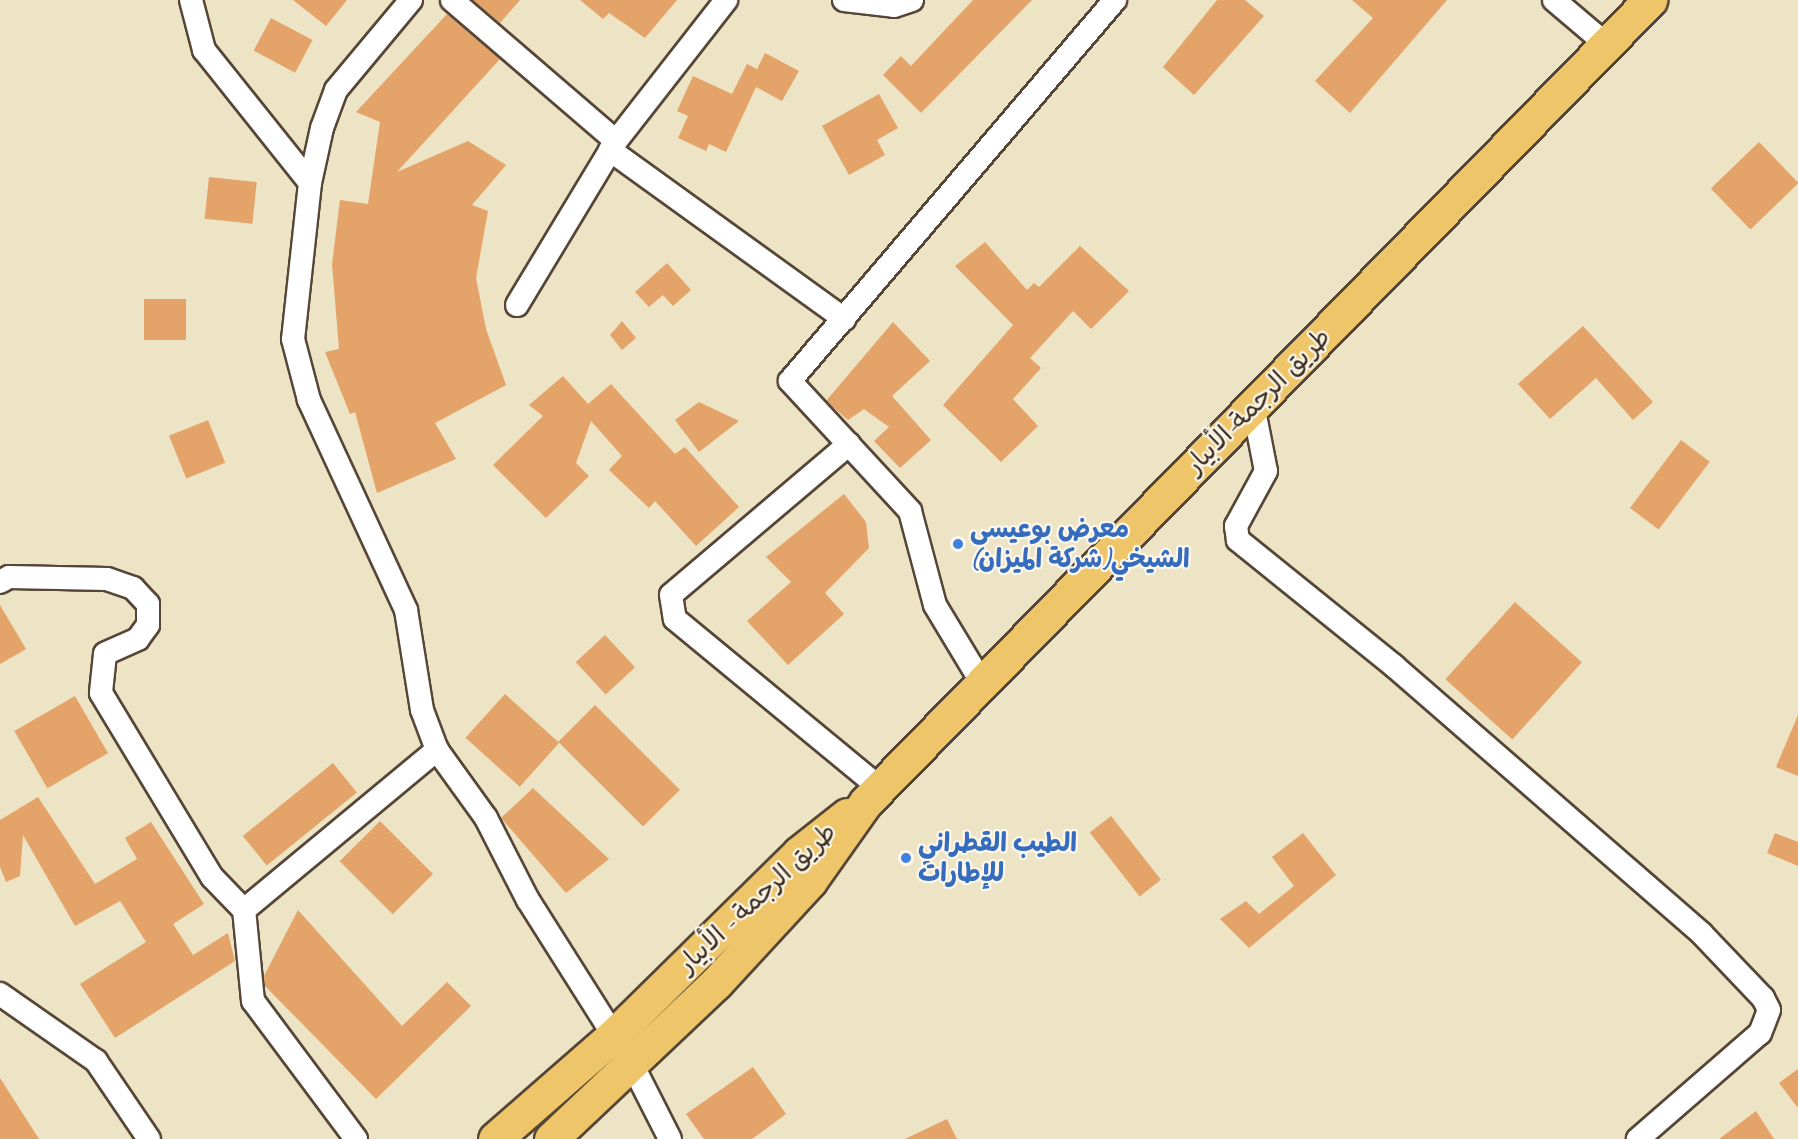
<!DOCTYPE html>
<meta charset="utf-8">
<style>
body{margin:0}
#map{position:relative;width:1798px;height:1139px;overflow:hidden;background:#ede4c5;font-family:Caveat,"Playpen Sans Arabic",sans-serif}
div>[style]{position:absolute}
.building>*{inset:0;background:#e4a368;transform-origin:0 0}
.roads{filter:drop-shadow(2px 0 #564637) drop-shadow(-2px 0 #564637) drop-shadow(0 2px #564637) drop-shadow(0 -2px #564637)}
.street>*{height:22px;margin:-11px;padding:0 11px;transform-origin:11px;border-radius:11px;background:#fff}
.highway>*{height:33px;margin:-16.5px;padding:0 16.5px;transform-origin:16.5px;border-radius:16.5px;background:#eec569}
.dots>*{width:16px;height:16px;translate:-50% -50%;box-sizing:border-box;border:3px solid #fbf7ec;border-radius:50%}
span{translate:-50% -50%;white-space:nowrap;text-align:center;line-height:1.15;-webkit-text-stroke:4.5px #fbf7ec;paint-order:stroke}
.street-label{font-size:26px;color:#3b2a1e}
.shop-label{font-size:26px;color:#366cbe;font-weight:700}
.left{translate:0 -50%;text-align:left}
</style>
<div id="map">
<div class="building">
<div style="clip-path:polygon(293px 0,347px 0,326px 26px)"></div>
<div style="clip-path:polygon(473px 0,520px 0,500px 23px)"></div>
<div style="clip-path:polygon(580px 0,677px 0,645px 38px,609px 13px,603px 19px)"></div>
<div style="clip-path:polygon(973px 0,1032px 0,921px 113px,883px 75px,901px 56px,911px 66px)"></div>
<div style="clip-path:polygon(1217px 0,1245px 0,1264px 16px,1194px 95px,1163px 67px)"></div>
<div style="clip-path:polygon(1352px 0,1447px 0,1350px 113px,1315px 81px,1373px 18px)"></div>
<div style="clip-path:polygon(447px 14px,500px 59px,397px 172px,468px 141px,506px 165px,472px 205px,488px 211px,476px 278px,486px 329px,506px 385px,435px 423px,456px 459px,377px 493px,355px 412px,350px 414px,325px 352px,339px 349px,332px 264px,340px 200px,368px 204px,380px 122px,356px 112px)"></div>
<div style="left:271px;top:18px;width:47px;height:37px;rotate:28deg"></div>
<div style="clip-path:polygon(765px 53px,799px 71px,782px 101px,756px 87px,726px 152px,709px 144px,706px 151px,678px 138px,688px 116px,677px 111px,693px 76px,732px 94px,747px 64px,757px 69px)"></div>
<div style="clip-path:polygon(879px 94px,898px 128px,877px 140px,885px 155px,849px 175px,822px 126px)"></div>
<div style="left:1759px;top:142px;width:57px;height:67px;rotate:46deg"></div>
<div style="left:209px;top:177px;width:48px;height:42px;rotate:6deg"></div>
<div style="clip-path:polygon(985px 242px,1027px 290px,1034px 283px,1039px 287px,1080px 246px,1129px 291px,1091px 329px,1073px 311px,1030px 358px,1041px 368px,1013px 399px,1038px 426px,1001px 462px,943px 405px,1013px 325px,955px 266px)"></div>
<div style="clip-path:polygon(667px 263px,691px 290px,673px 306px,663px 295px,649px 307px,635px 292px)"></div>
<div style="left:144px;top:299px;width:42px;height:41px"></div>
<div style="clip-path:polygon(622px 321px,636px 338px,622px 350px,610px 335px)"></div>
<div style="clip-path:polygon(893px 322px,930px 361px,892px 396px,931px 440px,900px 468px,874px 441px,889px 427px,864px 409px,848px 420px,826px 401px)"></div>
<div style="clip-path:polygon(1583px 326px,1653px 402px,1633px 420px,1596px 378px,1550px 419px,1518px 384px)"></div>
<div style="clip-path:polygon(563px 376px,588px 404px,611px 384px,675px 454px,685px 447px,739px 507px,696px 546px,655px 501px,649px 508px,609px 470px,622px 456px,591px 421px,576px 463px,589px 476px,546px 518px,493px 465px,543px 416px,529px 405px)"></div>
<div style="clip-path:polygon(699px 402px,739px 421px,699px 452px,675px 420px)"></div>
<div style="left:208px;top:420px;width:46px;height:42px;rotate:68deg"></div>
<div style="left:1681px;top:440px;width:36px;height:85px;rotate:37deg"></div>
<div style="clip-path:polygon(844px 494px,866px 522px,869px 548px,825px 593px,844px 614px,788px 665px,747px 621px,791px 582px,766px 557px)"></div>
<div style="left:1515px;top:602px;width:90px;height:104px;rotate:42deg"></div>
<div style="clip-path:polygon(0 605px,26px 649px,0 664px)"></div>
<div style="left:605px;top:635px;width:44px;height:40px;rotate:47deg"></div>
<div style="left:505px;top:694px;width:73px;height:59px;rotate:42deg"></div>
<div style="left:75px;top:696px;width:66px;height:70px;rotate:60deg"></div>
<div style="left:595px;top:705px;width:120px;height:52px;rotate:45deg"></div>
<div style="clip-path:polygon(1798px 715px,1798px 776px,1776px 767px)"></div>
<div style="left:333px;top:763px;width:38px;height:116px;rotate:51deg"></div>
<div style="clip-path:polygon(533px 788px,609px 859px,566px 893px,501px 818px)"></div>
<div style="clip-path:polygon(38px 797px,95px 884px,137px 859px,125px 838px,151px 822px,204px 904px,173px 924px,193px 955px,228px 933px,235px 961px,115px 1038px,80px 984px,146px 942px,120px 901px,75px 926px,23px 835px,20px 876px,6px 882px,0 867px,0 820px)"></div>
<div style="left:1111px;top:816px;width:81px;height:27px;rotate:52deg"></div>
<div style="left:380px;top:821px;width:75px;height:57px;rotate:45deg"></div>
<div style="clip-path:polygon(1303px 833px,1336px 875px,1249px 948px,1220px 919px,1246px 901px,1259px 914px,1294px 886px,1272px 857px)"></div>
<div style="clip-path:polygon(1775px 833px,1798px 842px,1798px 866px,1767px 853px)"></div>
<div style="clip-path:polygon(298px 910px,402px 1026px,447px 982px,471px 1006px,376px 1099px,265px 986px,264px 976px)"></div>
<div style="clip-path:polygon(753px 1067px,786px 1114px,752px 1139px,704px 1139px,686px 1114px)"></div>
<div style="clip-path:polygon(1798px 1069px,1798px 1108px,1779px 1083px)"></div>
<div style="clip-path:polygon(0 1078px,39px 1139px,0 1139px)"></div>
<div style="clip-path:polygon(1756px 1111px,1774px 1139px,1719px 1139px)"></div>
<div style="clip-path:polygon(947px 1119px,957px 1139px,905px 1139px)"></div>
</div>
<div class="roads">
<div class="street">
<div style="left:191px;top:0;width:52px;rotate:75.4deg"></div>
<div style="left:204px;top:50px;width:170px;rotate:51.4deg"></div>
<div style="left:411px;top:0;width:117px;rotate:129.8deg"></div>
<div style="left:336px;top:90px;width:40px;rotate:110.2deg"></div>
<div style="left:322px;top:128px;width:56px;rotate:102.3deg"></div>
<div style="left:310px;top:183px;width:157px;rotate:96.2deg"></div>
<div style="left:293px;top:339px;width:63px;rotate:75.3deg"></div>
<div style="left:309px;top:400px;width:231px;rotate:65.2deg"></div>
<div style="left:406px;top:610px;width:101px;rotate:80.9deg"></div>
<div style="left:422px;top:710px;width:43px;rotate:69.4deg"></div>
<div style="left:437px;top:750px;width:84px;rotate:54.2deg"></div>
<div style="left:486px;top:818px;width:92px;rotate:62.9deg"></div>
<div style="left:528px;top:900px;width:196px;rotate:57.7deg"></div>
<div style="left:633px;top:1066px;width:82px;rotate:63.1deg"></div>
<div style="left:452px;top:0;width:216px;rotate:40.7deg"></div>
<div style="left:844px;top:0;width:50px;rotate:6.8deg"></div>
<div style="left:894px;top:6px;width:19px;rotate:-18deg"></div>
<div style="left:1554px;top:0;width:70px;rotate:40.3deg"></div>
<div style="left:610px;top:150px;width:289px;rotate:35.8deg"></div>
<div style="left:517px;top:305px;width:192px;rotate:-58.9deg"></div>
<div style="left:616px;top:141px;width:179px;rotate:-52deg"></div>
<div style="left:1253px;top:405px;width:67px;rotate:78.9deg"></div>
<div style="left:1266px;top:471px;width:63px;rotate:118.6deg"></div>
<div style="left:1236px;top:526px;width:14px;rotate:82deg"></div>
<div style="left:1238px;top:540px;width:201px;rotate:38.9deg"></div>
<div style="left:1394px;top:666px;width:407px;rotate:41deg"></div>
<div style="left:1701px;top:933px;width:90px;rotate:46.4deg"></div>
<div style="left:1763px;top:998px;width:13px;rotate:63deg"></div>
<div style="left:1769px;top:1010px;width:25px;rotate:111deg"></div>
<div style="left:1760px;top:1033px;width:162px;rotate:139deg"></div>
<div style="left:849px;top:444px;width:233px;rotate:139.7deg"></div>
<div style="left:671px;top:595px;width:24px;rotate:81deg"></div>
<div style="left:675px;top:619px;width:266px;rotate:39.5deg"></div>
<div style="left:0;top:582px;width:10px;rotate:-29deg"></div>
<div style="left:9px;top:577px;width:98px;rotate:1.2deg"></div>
<div style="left:107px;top:579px;width:28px;rotate:19deg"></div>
<div style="left:133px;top:588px;width:22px;rotate:47deg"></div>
<div style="left:148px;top:604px;width:21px;rotate:90deg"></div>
<div style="left:148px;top:625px;width:17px;rotate:126deg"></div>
<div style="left:138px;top:639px;width:36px;rotate:156deg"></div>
<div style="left:105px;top:654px;width:39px;rotate:96deg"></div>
<div style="left:101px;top:693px;width:215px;rotate:58.9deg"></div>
<div style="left:212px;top:877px;width:46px;rotate:45.9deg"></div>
<div style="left:982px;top:683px;width:91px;rotate:-121.1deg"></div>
<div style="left:935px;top:605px;width:97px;rotate:-104.9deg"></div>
<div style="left:910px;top:511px;width:177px;rotate:-132.7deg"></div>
<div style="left:790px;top:381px;width:501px;rotate:-49.54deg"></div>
<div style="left:0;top:994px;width:117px;rotate:34.9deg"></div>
<div style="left:96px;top:1061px;width:94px;rotate:55.8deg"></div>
<div style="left:356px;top:1139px;width:172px;rotate:-126.7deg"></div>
<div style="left:253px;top:1001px;width:91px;rotate:-95.6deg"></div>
<div style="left:244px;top:910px;width:251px;rotate:-39.7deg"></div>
</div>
<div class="highway">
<div style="left:495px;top:1139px;width:157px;rotate:-41.1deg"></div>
<div style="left:613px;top:1036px;width:261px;rotate:-44.5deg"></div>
<div style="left:799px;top:853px;width:61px;rotate:-38.4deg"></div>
<div style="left:551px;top:1139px;width:227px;rotate:-43.4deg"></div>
<div style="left:716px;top:983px;width:139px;rotate:-47.3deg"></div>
<div style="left:810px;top:881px;width:97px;rotate:-54.7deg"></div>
<div style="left:866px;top:802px;width:1122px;rotate:-45.65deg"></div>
</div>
</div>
<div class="dots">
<div style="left:958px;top:544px;background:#3f7fe0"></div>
<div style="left:906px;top:858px;background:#3f7fe0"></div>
</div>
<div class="street-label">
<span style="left:1258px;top:401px;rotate:-45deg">طريق الرجمة-الأبيار</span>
<span style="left:757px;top:898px;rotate:-43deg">طريق الرجمة - الأبيار</span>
</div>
<div class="shop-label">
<span class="left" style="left:970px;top:544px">معرض بوعيسى<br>الشيخي(شركة الميزان)</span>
<span class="left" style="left:918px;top:858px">الطيب القطراني<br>للإطارات</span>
</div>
</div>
